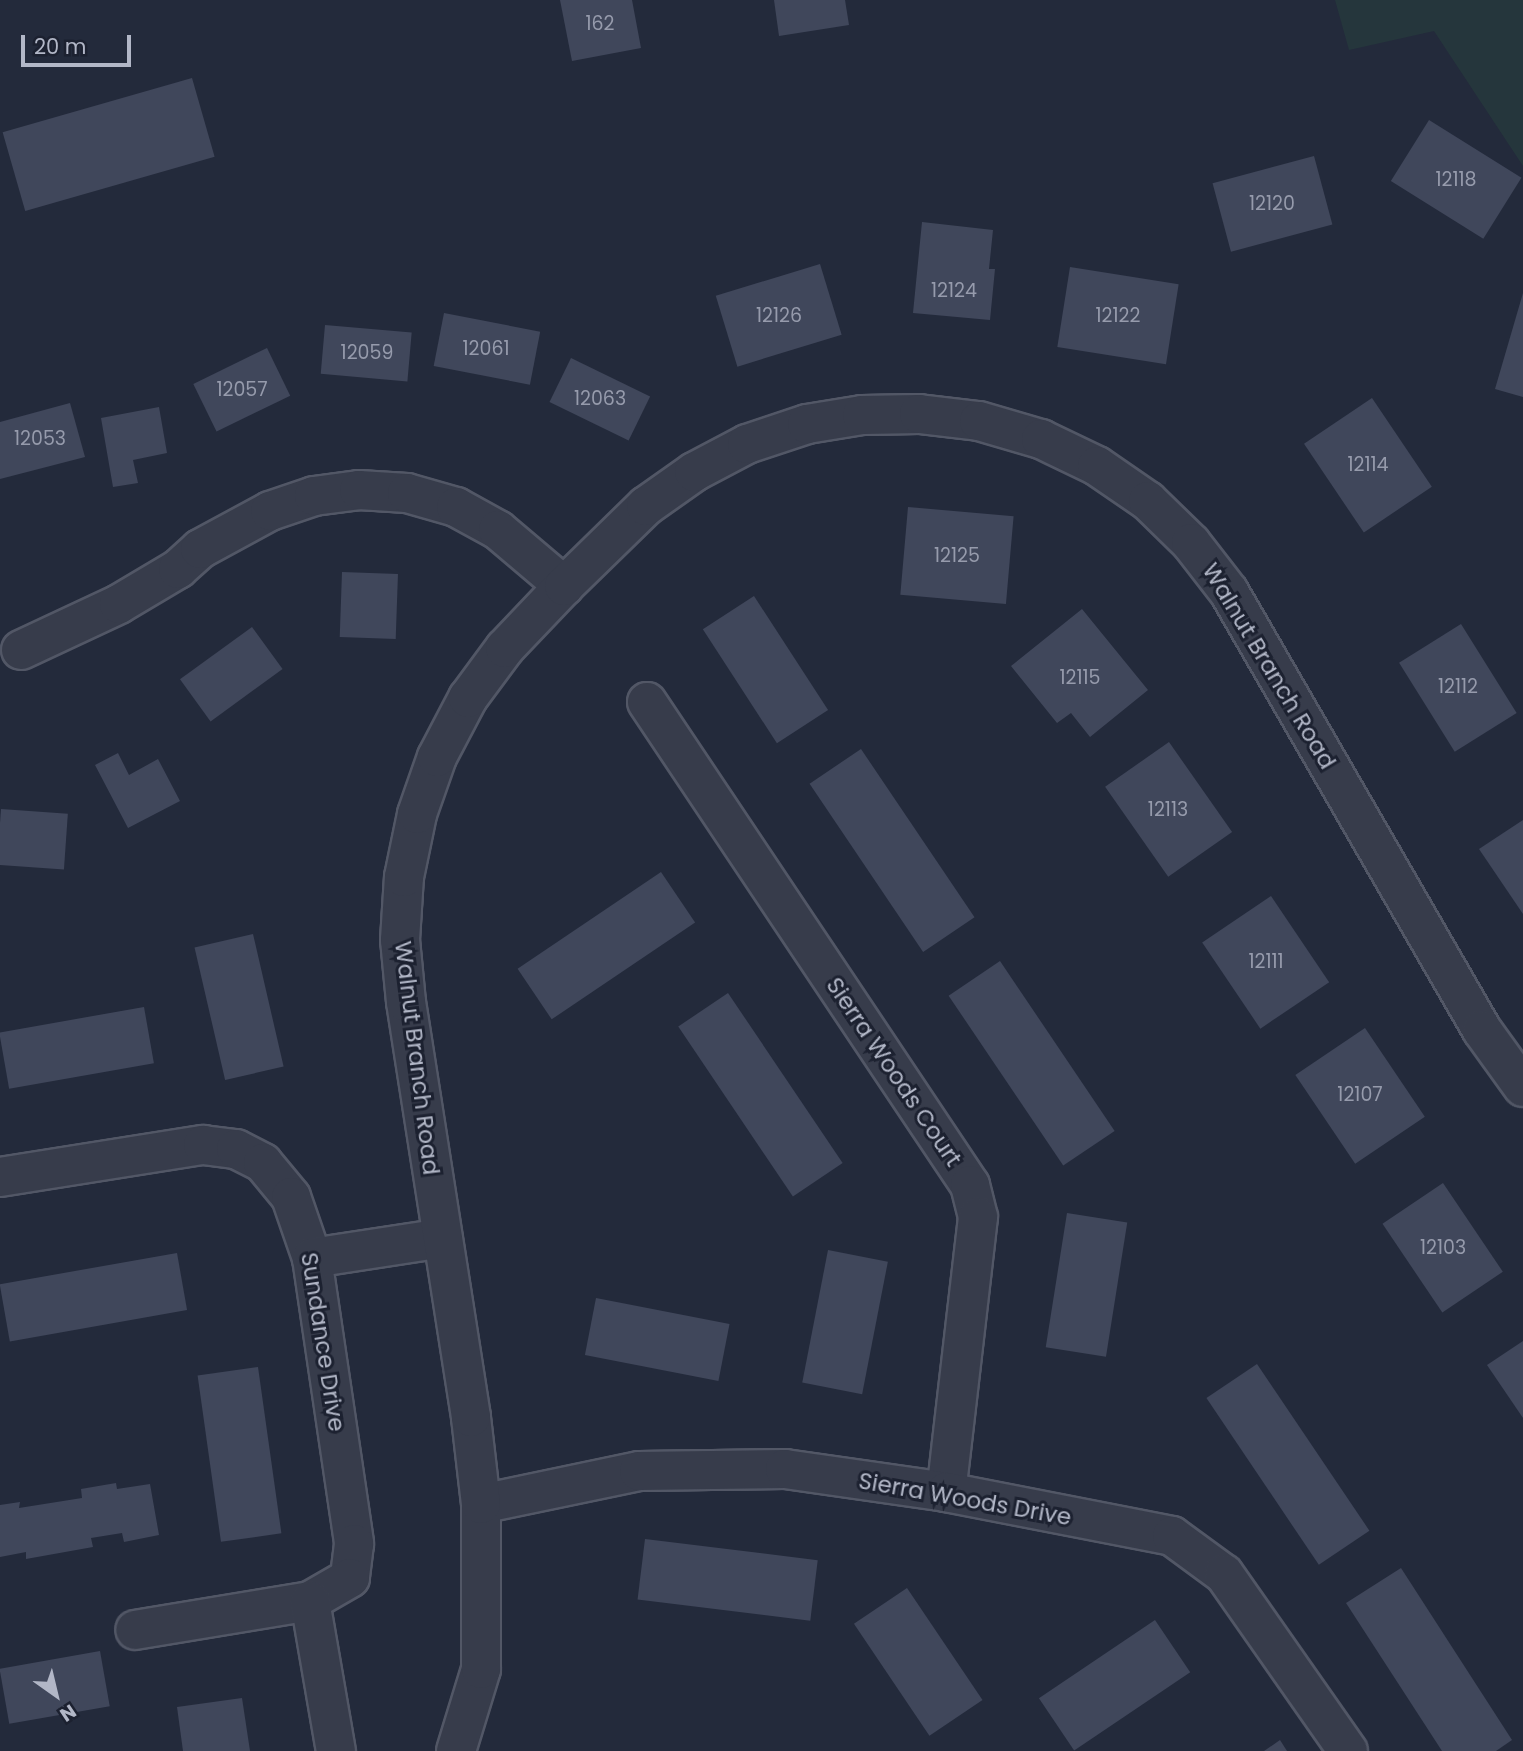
<!DOCTYPE html>
<style>
body{margin:0}
#map{position:relative;width:1523px;height:1751px;overflow:hidden;background:#232a3b;font-family:Poppins,sans-serif}
div>[style]{position:absolute}
.green>*{inset:0;background:#25363c}
.building>*{inset:0;background:#40475b;transform-origin:0 0}
.roads{filter:drop-shadow(2px 0 #525766) drop-shadow(-2px 0 #525766) drop-shadow(0 2px #525766) drop-shadow(0 -2px #525766)}
.minor>*{height:38px;margin:-19px;padding:0 19px;transform-origin:19px;border-radius:19px;background:#373c4b}
span{translate:-50% -50%;white-space:nowrap;text-align:center;line-height:1.15;-webkit-text-stroke:6px #1c2130;paint-order:stroke}
.number-label{font-size:19px;color:#969bac}
.number-label span{-webkit-text-stroke-width:0}
.street-label{font-size:23px;color:#b2b7c7}
.north{position:absolute;left:21px;top:1660px;width:70px;height:70px;-webkit-text-stroke:5px #1c2130;paint-order:stroke;rotate:146deg;font-size:19px;font-weight:700;line-height:28px;text-align:center;color:#b2b7c7}
.north::after{content:'';display:block;margin:auto;width:24px;height:32px;background:#b2b7c7;clip-path:polygon(50% 0,100% 100%,50% 72%,0 100%)}
.scale{position:absolute;left:21px;top:35px;width:110px;height:32px;box-sizing:border-box;border:4px solid #b2b7c7;border-top:0;padding-left:9px;font-size:21px;line-height:24px;white-space:nowrap;color:#b2b7c7;-webkit-text-stroke:5px #1c2130;paint-order:stroke}
</style>
<div id="map">
<div class="green">
<div style="clip-path:polygon(1335px 0,1523px 0,1523px 166px,1434px 31px,1349px 50px)"></div>
</div>
<div class="building">
<div style="clip-path:polygon(560px 0,632px 0,641px 48px,572px 61px)"></div>
<div style="clip-path:polygon(774px 0,845px 0,849px 25px,779px 36px)"></div>
<div style="left:192px;top:78px;width:82px;height:197px;rotate:74deg"></div>
<div style="left:1429px;top:120px;width:109px;height:72px;rotate:32deg"></div>
<div style="left:1314px;top:156px;width:71px;height:105px;rotate:75deg"></div>
<div style="clip-path:polygon(922px 222px,993px 230px,989px 269px,995px 269px,990px 320px,913px 313px)"></div>
<div style="left:820px;top:264px;width:74px;height:109px;rotate:73deg"></div>
<div style="left:1070px;top:267px;width:110px;height:81px;rotate:9deg"></div>
<div style="clip-path:polygon(1523px 293px,1523px 397px,1495px 389px)"></div>
<div style="left:444px;top:313px;width:98px;height:54px;rotate:11deg"></div>
<div style="left:325px;top:325px;width:87px;height:49px;rotate:5deg"></div>
<div style="left:267px;top:348px;width:53px;height:82px;rotate:64deg"></div>
<div style="left:571px;top:358px;width:88px;height:49px;rotate:26deg"></div>
<div style="left:1372px;top:398px;width:107px;height:82px;rotate:56deg"></div>
<div style="clip-path:polygon(70px 403px,85px 457px,0 479px,0 422px)"></div>
<div style="clip-path:polygon(159px 407px,167px 453px,133px 460px,138px 483px,113px 487px,101px 418px)"></div>
<div style="left:908px;top:507px;width:106px;height:88px;rotate:5deg"></div>
<div style="left:342px;top:572px;width:56px;height:65px;rotate:2deg"></div>
<div style="left:754px;top:596px;width:136px;height:61px;rotate:57deg"></div>
<div style="clip-path:polygon(1082px 609px,1148px 690px,1090px 737px,1071px 713px,1057px 723px,1011px 666px)"></div>
<div style="left:1461px;top:624px;width:105px;height:73px;rotate:58deg"></div>
<div style="left:252px;top:627px;width:52px;height:89px;rotate:54deg"></div>
<div style="left:1169px;top:742px;width:110px;height:78px;rotate:55deg"></div>
<div style="left:861px;top:749px;width:203px;height:62px;rotate:56deg"></div>
<div style="clip-path:polygon(118px 753px,129px 775px,158px 759px,180px 801px,128px 828px,95px 765px)"></div>
<div style="left:1px;top:809px;width:67px;height:56px;rotate:4deg"></div>
<div style="clip-path:polygon(1523px 820px,1523px 914px,1479px 849px)"></div>
<div style="left:661px;top:872px;width:61px;height:173px;rotate:56deg"></div>
<div style="left:1271px;top:896px;width:104px;height:83px;rotate:56deg"></div>
<div style="left:253px;top:934px;width:136px;height:60px;rotate:77deg"></div>
<div style="left:1000px;top:961px;width:205px;height:62px;rotate:56deg"></div>
<div style="left:728px;top:993px;width:205px;height:60px;rotate:56deg"></div>
<div style="left:144px;top:1007px;width:57px;height:147px;rotate:80deg"></div>
<div style="left:1365px;top:1028px;width:107px;height:84px;rotate:56deg"></div>
<div style="left:1443px;top:1183px;width:107px;height:73px;rotate:56deg"></div>
<div style="left:1067px;top:1213px;width:61px;height:136px;rotate:9deg"></div>
<div style="left:828px;top:1250px;width:61px;height:135px;rotate:11deg"></div>
<div style="left:177px;top:1253px;width:58px;height:180px;rotate:80deg"></div>
<div style="left:596px;top:1298px;width:136px;height:58px;rotate:11deg"></div>
<div style="clip-path:polygon(1523px 1341px,1523px 1418px,1487px 1365px)"></div>
<div style="left:1257px;top:1364px;width:201px;height:61px;rotate:56deg"></div>
<div style="left:258px;top:1367px;width:168px;height:61px;rotate:82deg"></div>
<div style="clip-path:polygon(116px 1483px,117px 1489px,150px 1484px,159px 1535px,124px 1542px,122px 1533px,91px 1538px,93px 1547px,26px 1559px,26px 1552px,0 1557px,0 1505px,20px 1502px,19px 1508px,82px 1498px,81px 1489px)"></div>
<div style="left:645px;top:1539px;width:174px;height:61px;rotate:7deg"></div>
<div style="clip-path:polygon(1401px 1568px,1512px 1740px,1496px 1751px,1442px 1751px,1346px 1603px)"></div>
<div style="left:907px;top:1588px;width:135px;height:64px;rotate:56deg"></div>
<div style="left:1155px;top:1620px;width:63px;height:140px;rotate:56deg"></div>
<div style="left:100px;top:1651px;width:56px;height:102px;rotate:80deg"></div>
<div style="clip-path:polygon(242px 1698px,250px 1751px,183px 1751px,177px 1707px)"></div>
<div style="clip-path:polygon(1280px 1740px,1287px 1751px,1264px 1751px)"></div>
</div>
<div class="roads">
<div class="minor">
<div style="left:21px;top:650px;width:108px;rotate:-25.1deg"></div>
<div style="left:119px;top:604px;width:69px;rotate:-30.7deg"></div>
<div style="left:178px;top:569px;width:30px;rotate:-42deg"></div>
<div style="left:200px;top:549px;width:80px;rotate:-28.5deg"></div>
<div style="left:270px;top:511px;width:46px;rotate:-18.8deg"></div>
<div style="left:314px;top:496px;width:45px;rotate:-7.6deg"></div>
<div style="left:359px;top:490px;width:48px;rotate:3.6deg"></div>
<div style="left:407px;top:493px;width:51px;rotate:15.9deg"></div>
<div style="left:456px;top:507px;width:48px;rotate:28.7deg"></div>
<div style="left:498px;top:530px;width:87px;rotate:40.3deg"></div>
<div style="left:647px;top:702px;width:581px;rotate:56.23deg"></div>
<div style="left:970px;top:1185px;width:33px;rotate:76deg"></div>
<div style="left:978px;top:1217px;width:277px;rotate:96.6deg"></div>
<div style="left:0;top:1177px;width:206px;rotate:-9deg"></div>
<div style="left:203px;top:1145px;width:33px;rotate:7deg"></div>
<div style="left:236px;top:1149px;width:30px;rotate:27deg"></div>
<div style="left:263px;top:1163px;width:44px;rotate:50.5deg"></div>
<div style="left:291px;top:1197px;width:65px;rotate:71deg"></div>
<div style="left:312px;top:1258px;width:289px;rotate:81.6deg"></div>
<div style="left:354px;top:1544px;width:34px;rotate:97deg"></div>
<div style="left:350px;top:1578px;width:46px;rotate:150.1deg"></div>
<div style="left:310px;top:1601px;width:177px;rotate:170.6deg"></div>
<div style="left:312px;top:1258px;width:132px;rotate:-8.7deg"></div>
<div style="left:481px;top:1504px;width:161px;rotate:-11.8deg"></div>
<div style="left:639px;top:1471px;width:146px;rotate:-0.8deg"></div>
<div style="left:785px;top:1469px;width:163px;rotate:8.1deg"></div>
<div style="left:946px;top:1492px;width:230px;rotate:11deg"></div>
<div style="left:1172px;top:1536px;width:64px;rotate:36.2deg"></div>
<div style="left:1224px;top:1574px;width:216px;rotate:55deg"></div>
<div style="left:310px;top:1601px;width:152px;rotate:80.2deg"></div>
<div style="left:456px;top:1751px;width:86px;rotate:-73deg"></div>
<div style="left:481px;top:1669px;width:165px;rotate:-90deg"></div>
<div style="left:481px;top:1504px;width:88px;rotate:-96.6deg"></div>
<div style="left:471px;top:1417px;width:420px;rotate:-98.9deg"></div>
<div style="left:406px;top:1002px;width:62px;rotate:-95.5deg"></div>
<div style="left:400px;top:940px;width:63px;rotate:-86.4deg"></div>
<div style="left:404px;top:877px;width:64px;rotate:-78.3deg"></div>
<div style="left:417px;top:814px;width:60px;rotate:-70.7deg"></div>
<div style="left:437px;top:757px;width:67px;rotate:-62.3deg"></div>
<div style="left:468px;top:698px;width:62px;rotate:-53.5deg"></div>
<div style="left:505px;top:648px;width:86px;rotate:-46.4deg"></div>
<div style="left:564px;top:586px;width:115px;rotate:-44.3deg"></div>
<div style="left:646px;top:506px;width:59px;rotate:-35.3deg"></div>
<div style="left:694px;top:472px;width:60px;rotate:-27.8deg"></div>
<div style="left:747px;top:444px;width:63px;rotate:-18.4deg"></div>
<div style="left:807px;top:424px;width:56px;rotate:-9.3deg"></div>
<div style="left:862px;top:415px;width:57px;rotate:-1deg"></div>
<div style="left:919px;top:414px;width:60px;rotate:6.7deg"></div>
<div style="left:979px;top:421px;width:65px;rotate:16.2deg"></div>
<div style="left:1041px;top:439px;width:62px;rotate:25.7deg"></div>
<div style="left:1097px;top:466px;width:62px;rotate:34.5deg"></div>
<div style="left:1148px;top:501px;width:60px;rotate:44.3deg"></div>
<div style="left:1191px;top:543px;width:62px;rotate:52.2deg"></div>
<div style="left:1229px;top:592px;width:506px;rotate:59.99deg"></div>
<div style="left:1482px;top:1030px;width:70px;rotate:54.3deg"></div>
</div>
</div>
<div class="number-label">
<span style="left:600px;top:24px">162</span>
<span style="left:1456px;top:180px">12118</span>
<span style="left:1272px;top:204px">12120</span>
<span style="left:954px;top:291px">12124</span>
<span style="left:779px;top:316px">12126</span>
<span style="left:1118px;top:316px">12122</span>
<span style="left:486px;top:349px">12061</span>
<span style="left:367px;top:353px">12059</span>
<span style="left:242px;top:390px">12057</span>
<span style="left:600px;top:399px">12063</span>
<span style="left:40px;top:439px">12053</span>
<span style="left:1368px;top:465px">12114</span>
<span style="left:957px;top:556px">12125</span>
<span style="left:1080px;top:678px">12115</span>
<span style="left:1458px;top:687px">12112</span>
<span style="left:1168px;top:810px">12113</span>
<span style="left:1266px;top:962px">12111</span>
<span style="left:1360px;top:1095px">12107</span>
<span style="left:1443px;top:1248px">12103</span>
</div>
<div class="street-label">
<span style="left:1269px;top:666px;rotate:59deg">Walnut Branch Road</span>
<span style="left:417px;top:1058px;rotate:83deg">Walnut Branch Road</span>
<span style="left:894px;top:1072px;rotate:56deg">Sierra Woods Court</span>
<span style="left:323px;top:1342px;rotate:81deg">Sundance Drive</span>
<span style="left:965px;top:1499px;rotate:10deg">Sierra Woods Drive</span>
</div>
<div class="north">N</div>
<div class="scale">20 m</div>
</div>
